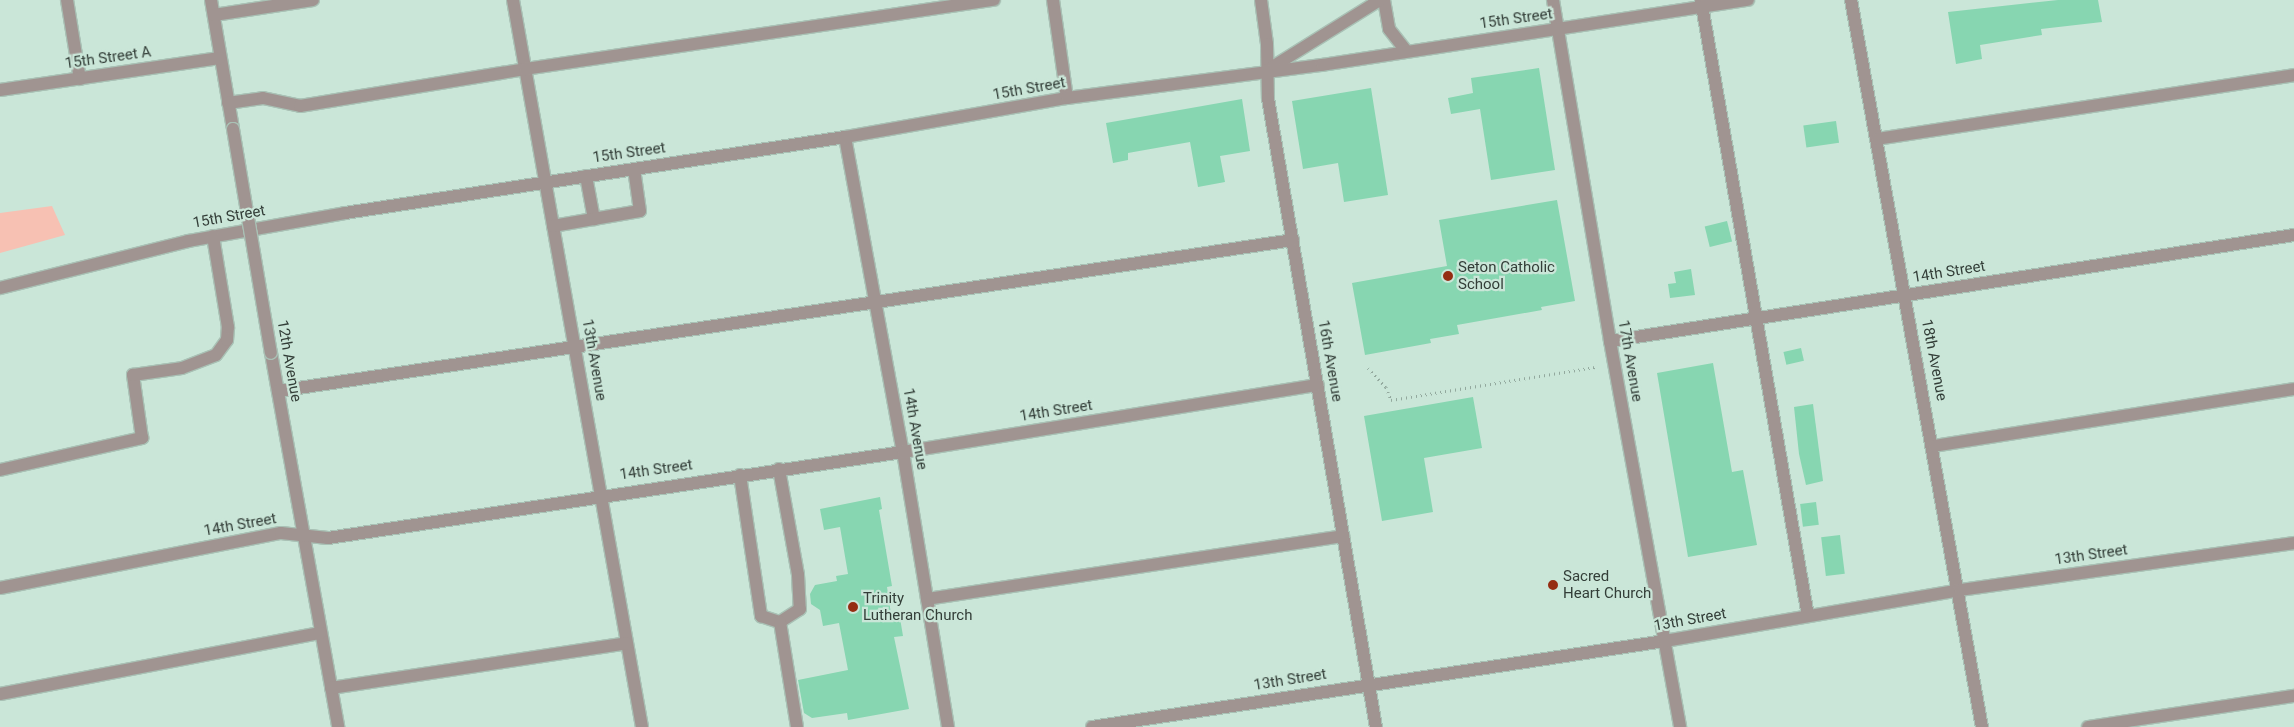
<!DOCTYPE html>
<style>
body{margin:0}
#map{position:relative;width:2294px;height:727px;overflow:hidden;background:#cae6d8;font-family:Roboto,sans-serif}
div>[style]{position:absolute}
.green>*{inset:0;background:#f7c1b3}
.building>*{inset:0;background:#87d6b1;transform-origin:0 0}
.path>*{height:3px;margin-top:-1.5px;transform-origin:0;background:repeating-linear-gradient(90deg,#93a99e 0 1px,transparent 0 5px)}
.roads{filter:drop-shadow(1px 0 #a9c1b5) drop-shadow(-1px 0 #a9c1b5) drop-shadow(0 1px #a9c1b5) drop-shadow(0 -1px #a9c1b5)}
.minor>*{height:12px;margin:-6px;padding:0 6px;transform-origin:6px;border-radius:6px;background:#a09491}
.bridges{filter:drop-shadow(1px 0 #a9c1b5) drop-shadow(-1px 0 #a9c1b5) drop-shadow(0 1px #a9c1b5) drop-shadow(0 -1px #a9c1b5)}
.minor-bridge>*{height:12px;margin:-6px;padding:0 6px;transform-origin:6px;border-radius:6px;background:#a09491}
.dots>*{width:14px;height:14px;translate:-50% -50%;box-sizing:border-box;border:2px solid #cae6d8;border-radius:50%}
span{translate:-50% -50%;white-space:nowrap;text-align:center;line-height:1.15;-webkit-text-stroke:4.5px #cae6d8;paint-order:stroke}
.street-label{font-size:15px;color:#333e38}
.poi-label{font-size:15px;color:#333e38}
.left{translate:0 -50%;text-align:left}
</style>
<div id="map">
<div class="green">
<div style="clip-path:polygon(52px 206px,65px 235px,0 253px,0 213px)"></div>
</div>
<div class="building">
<div style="clip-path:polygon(2058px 0,2098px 0,2102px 22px,2041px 29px,2042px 35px,1980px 45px,1982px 59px,1956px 64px,1948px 12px)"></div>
<div style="clip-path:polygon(1539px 68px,1555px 170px,1491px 180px,1480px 109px,1451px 114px,1448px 98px,1473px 93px,1471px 78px)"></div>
<div style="clip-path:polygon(1371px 88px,1388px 195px,1344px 202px,1338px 163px,1303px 169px,1292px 101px)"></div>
<div style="clip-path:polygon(1242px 99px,1250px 151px,1220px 156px,1225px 182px,1198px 187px,1190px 142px,1128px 153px,1128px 160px,1113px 163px,1106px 123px)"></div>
<div style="left:1836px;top:121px;width:22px;height:33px;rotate:82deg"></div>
<div style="clip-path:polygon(1557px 200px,1575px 301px,1541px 307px,1542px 310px,1457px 325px,1459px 334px,1430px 339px,1431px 343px,1365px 355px,1352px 283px,1447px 266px,1439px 220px)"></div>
<div style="left:1727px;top:221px;width:21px;height:23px;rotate:76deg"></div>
<div style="clip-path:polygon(1691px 269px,1695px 295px,1670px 298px,1668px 284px,1676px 283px,1674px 272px)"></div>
<div style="left:1801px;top:348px;width:13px;height:18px;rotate:77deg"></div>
<div style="clip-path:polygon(1713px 363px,1732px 472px,1743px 470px,1757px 545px,1688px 557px,1657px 373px)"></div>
<div style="clip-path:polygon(1473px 397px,1482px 448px,1424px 458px,1433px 512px,1382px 521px,1364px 416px)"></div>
<div style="clip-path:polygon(1813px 404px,1823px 481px,1806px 485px,1799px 454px,1794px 407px)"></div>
<div style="clip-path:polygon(880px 497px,882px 509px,879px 510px,892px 586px,887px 587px,891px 614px,899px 612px,903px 636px,894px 637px,909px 709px,848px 720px,847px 713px,812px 718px,804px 713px,798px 680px,848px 670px,839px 623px,823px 626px,820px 610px,811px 604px,810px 594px,815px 585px,837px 581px,836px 576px,848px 574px,840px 527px,824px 530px,820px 509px)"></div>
<div style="left:1816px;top:502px;width:23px;height:16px;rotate:83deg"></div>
<div style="left:1840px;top:535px;width:39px;height:19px;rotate:83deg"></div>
</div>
<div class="path">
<div style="left:1368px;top:368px;width:26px;rotate:47deg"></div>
<div style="left:1386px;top:387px;width:14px;rotate:69deg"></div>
<div style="left:1391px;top:400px;width:207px;rotate:-9.2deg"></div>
</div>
<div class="roads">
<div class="minor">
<div style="left:67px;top:0;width:80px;rotate:80.7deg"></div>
<div style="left:211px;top:0;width:131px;rotate:80.3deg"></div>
<div style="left:513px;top:0;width:738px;rotate:79.94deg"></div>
<div style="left:1053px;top:0;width:99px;rotate:81.9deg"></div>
<div style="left:1261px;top:0;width:44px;rotate:82.2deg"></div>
<div style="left:1267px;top:44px;width:55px;rotate:89deg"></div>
<div style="left:1268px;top:99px;width:637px;rotate:80.24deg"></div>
<div style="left:1384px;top:0;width:29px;rotate:80deg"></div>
<div style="left:1389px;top:29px;width:28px;rotate:52deg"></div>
<div style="left:1553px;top:0;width:346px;rotate:80.5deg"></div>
<div style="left:1610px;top:341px;width:392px;rotate:79.7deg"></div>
<div style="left:1701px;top:0;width:625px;rotate:80.15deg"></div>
<div style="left:1851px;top:0;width:739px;rotate:79.79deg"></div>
<div style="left:214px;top:15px;width:100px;rotate:-8.6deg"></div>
<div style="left:1269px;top:69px;width:131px;rotate:-31.9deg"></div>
<div style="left:0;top:90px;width:222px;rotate:-8.3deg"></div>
<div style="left:228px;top:103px;width:35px;rotate:-8deg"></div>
<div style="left:263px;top:98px;width:38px;rotate:12deg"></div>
<div style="left:300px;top:106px;width:228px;rotate:-9.3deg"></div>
<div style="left:525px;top:69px;width:474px;rotate:-8.4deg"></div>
<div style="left:845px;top:137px;width:320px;rotate:79.6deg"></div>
<div style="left:903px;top:452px;width:279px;rotate:80.7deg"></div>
<div style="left:1877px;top:139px;width:422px;rotate:-8.7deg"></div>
<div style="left:586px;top:176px;width:44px;rotate:79.5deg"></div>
<div style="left:553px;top:226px;width:88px;rotate:-9.8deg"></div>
<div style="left:640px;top:211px;width:42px;rotate:-98.1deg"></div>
<div style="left:0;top:288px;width:194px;rotate:-14deg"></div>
<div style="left:188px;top:241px;width:159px;rotate:-10.1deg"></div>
<div style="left:345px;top:213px;width:506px;rotate:-8.64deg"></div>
<div style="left:845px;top:137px;width:225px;rotate:-10deg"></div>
<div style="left:1067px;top:98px;width:257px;rotate:-7.4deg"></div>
<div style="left:1322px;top:65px;width:431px;rotate:-8.7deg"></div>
<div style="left:1610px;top:341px;width:692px;rotate:-8.81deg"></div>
<div style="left:271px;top:353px;width:380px;rotate:79.8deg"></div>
<div style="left:278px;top:391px;width:1026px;rotate:-8.46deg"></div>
<div style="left:1934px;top:446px;width:364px;rotate:-9deg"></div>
<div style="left:779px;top:469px;width:108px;rotate:79.8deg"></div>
<div style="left:798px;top:575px;width:34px;rotate:87deg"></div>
<div style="left:800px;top:609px;width:24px;rotate:147deg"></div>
<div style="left:0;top:470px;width:146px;rotate:-12.7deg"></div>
<div style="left:142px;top:438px;width:64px;rotate:-98.1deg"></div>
<div style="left:133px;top:375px;width:49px;rotate:-8.1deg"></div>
<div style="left:182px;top:368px;width:36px;rotate:-21deg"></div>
<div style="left:216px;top:355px;width:19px;rotate:-54deg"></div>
<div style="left:227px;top:340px;width:13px;rotate:-86deg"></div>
<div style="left:228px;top:327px;width:92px;rotate:-99.4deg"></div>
<div style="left:740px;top:475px;width:143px;rotate:81.5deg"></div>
<div style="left:761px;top:616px;width:20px;rotate:18deg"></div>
<div style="left:0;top:588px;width:286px;rotate:-11.1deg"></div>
<div style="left:281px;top:533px;width:47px;rotate:6.1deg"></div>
<div style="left:328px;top:538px;width:581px;rotate:-8.51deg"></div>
<div style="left:903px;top:452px;width:420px;rotate:-9.2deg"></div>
<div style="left:927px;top:599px;width:421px;rotate:-8.6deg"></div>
<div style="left:780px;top:622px;width:106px;rotate:80.8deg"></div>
<div style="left:331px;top:688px;width:299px;rotate:-8.6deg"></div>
<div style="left:0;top:694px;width:326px;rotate:-10.8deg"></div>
<div style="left:1092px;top:727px;width:579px;rotate:-8.54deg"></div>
<div style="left:1665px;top:641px;width:299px;rotate:-9.8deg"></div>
<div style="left:1960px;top:590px;width:337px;rotate:-8deg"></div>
<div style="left:2088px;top:727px;width:208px;rotate:-8.6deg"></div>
</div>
</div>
<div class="bridges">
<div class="minor-bridge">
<div style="left:233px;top:129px;width:227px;rotate:80.4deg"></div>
</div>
</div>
<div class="dots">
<div style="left:1448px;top:276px;background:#952d12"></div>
<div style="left:1553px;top:585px;background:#952d12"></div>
<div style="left:853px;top:607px;background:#952d12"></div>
</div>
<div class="street-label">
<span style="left:1516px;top:19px;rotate:-8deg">15th Street</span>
<span style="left:108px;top:58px;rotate:-8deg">15th Street A</span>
<span style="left:1029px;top:89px;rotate:-10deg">15th Street</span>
<span style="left:629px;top:153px;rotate:-8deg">15th Street</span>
<span style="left:229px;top:217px;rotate:-10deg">15th Street</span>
<span style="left:1949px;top:272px;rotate:-9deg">14th Street</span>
<span style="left:594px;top:360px;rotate:80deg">13th Avenue</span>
<span style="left:1934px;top:360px;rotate:79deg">18th Avenue</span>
<span style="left:289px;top:361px;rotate:80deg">12th Avenue</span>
<span style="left:1330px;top:361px;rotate:80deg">16th Avenue</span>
<span style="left:1630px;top:361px;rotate:80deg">17th Avenue</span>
<span style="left:1056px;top:411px;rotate:-9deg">14th Street</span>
<span style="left:915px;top:429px;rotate:80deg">14th Avenue</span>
<span style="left:656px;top:470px;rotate:-8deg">14th Street</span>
<span style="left:240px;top:525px;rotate:-10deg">14th Street</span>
<span style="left:2091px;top:555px;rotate:-8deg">13th Street</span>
<span style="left:1690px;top:620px;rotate:-10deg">13th Street</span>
<span style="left:1290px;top:680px;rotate:-9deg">13th Street</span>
</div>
<div class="poi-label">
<span class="left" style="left:1458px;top:276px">Seton Catholic<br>School</span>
<span class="left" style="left:1563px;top:585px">Sacred<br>Heart Church</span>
<span class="left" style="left:863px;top:607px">Trinity<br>Lutheran Church</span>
</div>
</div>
